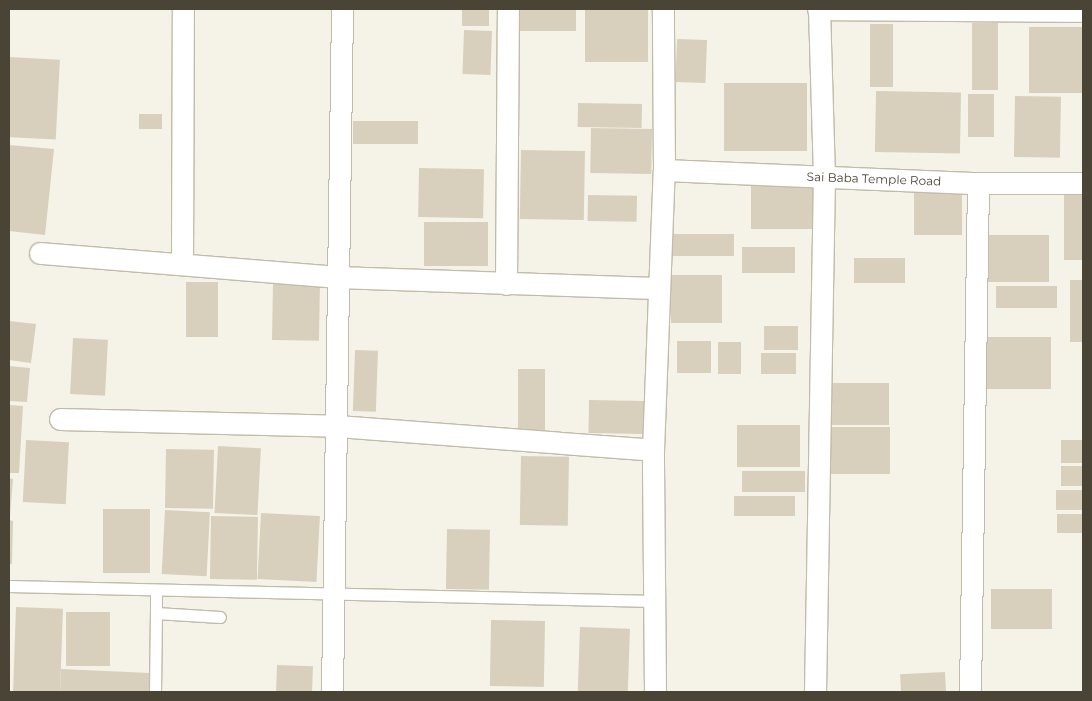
<!DOCTYPE html>
<style>
body{margin:0}
#map{position:relative;width:1092px;height:701px;overflow:hidden;background:#f5f3e8;font-family:Montserrat,sans-serif}
div>[style]{position:absolute}
.building>*{inset:0;background:#d8d0bd;transform-origin:0 0}
.roads{filter:drop-shadow(1px 0 #c1bcaa) drop-shadow(-1px 0 #c1bcaa) drop-shadow(0 1px #c1bcaa) drop-shadow(0 -1px #c1bcaa)}
.service>*{height:11px;margin:-5.5px;padding:0 5.5px;transform-origin:5.5px;border-radius:5.5px;background:#fff}
.minor>*{height:21px;margin:-10.5px;padding:0 10.5px;transform-origin:10.5px;border-radius:10.5px;background:#fff}
span{translate:-50% -50%;white-space:nowrap;text-align:center;line-height:1.15;-webkit-text-stroke:4px #fff;paint-order:stroke}
.street-label{font-size:12px;color:#494436}
.frame{position:absolute;inset:0;border:10px solid #494436;pointer-events:none}
</style>
<div id="map">
<div class="building">
<div style="left:462px;top:9px;width:27px;height:17px"></div>
<div style="left:515px;top:9px;width:61px;height:22px"></div>
<div style="left:585px;top:9px;width:63px;height:53px"></div>
<div style="left:972px;top:23px;width:26px;height:67px"></div>
<div style="left:870px;top:24px;width:23px;height:63px"></div>
<div style="left:1029px;top:27px;width:54px;height:66px"></div>
<div style="left:464px;top:30px;width:28px;height:44px;rotate:2deg"></div>
<div style="left:677px;top:39px;width:30px;height:43px;rotate:2deg"></div>
<div style="left:9px;top:57px;width:51px;height:80px;rotate:3deg"></div>
<div style="left:807px;top:83px;width:68px;height:83px;rotate:90deg"></div>
<div style="left:876px;top:91px;width:85px;height:61px;rotate:1deg"></div>
<div style="left:968px;top:94px;width:26px;height:43px"></div>
<div style="left:1015px;top:96px;width:46px;height:61px;rotate:1deg"></div>
<div style="left:578px;top:103px;width:64px;height:24px;rotate:1deg"></div>
<div style="left:139px;top:114px;width:23px;height:15px"></div>
<div style="left:418px;top:121px;width:23px;height:65px;rotate:90deg"></div>
<div style="left:591px;top:128px;width:61px;height:45px;rotate:1deg"></div>
<div style="clip-path:polygon(9px 145px,54px 149px,45px 235px,9px 231px)"></div>
<div style="left:521px;top:150px;width:64px;height:69px;rotate:1deg"></div>
<div style="left:419px;top:168px;width:65px;height:49px;rotate:1deg"></div>
<div style="left:751px;top:182px;width:67px;height:47px"></div>
<div style="left:1064px;top:188px;width:19px;height:72px"></div>
<div style="left:914px;top:190px;width:48px;height:45px"></div>
<div style="left:588px;top:195px;width:49px;height:26px;rotate:1deg"></div>
<div style="left:424px;top:222px;width:64px;height:44px"></div>
<div style="left:734px;top:234px;width:22px;height:65px;rotate:90deg"></div>
<div style="left:986px;top:235px;width:63px;height:47px"></div>
<div style="left:742px;top:247px;width:53px;height:26px"></div>
<div style="left:854px;top:258px;width:51px;height:25px"></div>
<div style="left:671px;top:275px;width:51px;height:48px"></div>
<div style="left:1070px;top:280px;width:13px;height:62px"></div>
<div style="left:186px;top:282px;width:32px;height:55px"></div>
<div style="left:273px;top:282px;width:47px;height:58px;rotate:1deg"></div>
<div style="left:996px;top:286px;width:61px;height:22px"></div>
<div style="clip-path:polygon(9px 321px,36px 324px,31px 363px,9px 360px)"></div>
<div style="left:764px;top:326px;width:34px;height:24px"></div>
<div style="left:984px;top:337px;width:67px;height:52px"></div>
<div style="left:73px;top:338px;width:35px;height:56px;rotate:3deg"></div>
<div style="left:677px;top:341px;width:34px;height:32px"></div>
<div style="left:718px;top:342px;width:23px;height:32px"></div>
<div style="left:355px;top:350px;width:23px;height:61px;rotate:2deg"></div>
<div style="left:761px;top:353px;width:35px;height:21px"></div>
<div style="clip-path:polygon(9px 366px,30px 368px,27px 402px,9px 401px)"></div>
<div style="left:518px;top:369px;width:27px;height:62px"></div>
<div style="left:831px;top:383px;width:58px;height:42px"></div>
<div style="left:589px;top:400px;width:56px;height:33px;rotate:1deg"></div>
<div style="clip-path:polygon(9px 405px,23px 406px,19px 473px,9px 473px)"></div>
<div style="left:737px;top:425px;width:63px;height:42px"></div>
<div style="left:830px;top:427px;width:60px;height:47px"></div>
<div style="left:26px;top:440px;width:43px;height:62px;rotate:3deg"></div>
<div style="left:1061px;top:440px;width:22px;height:23px"></div>
<div style="left:218px;top:446px;width:43px;height:67px;rotate:3deg"></div>
<div style="left:166px;top:449px;width:48px;height:59px;rotate:1deg"></div>
<div style="left:521px;top:456px;width:48px;height:69px;rotate:1deg"></div>
<div style="left:1061px;top:466px;width:22px;height:20px"></div>
<div style="left:742px;top:471px;width:63px;height:21px"></div>
<div style="clip-path:polygon(9px 478px,13px 479px,10px 517px,9px 517px)"></div>
<div style="left:1056px;top:490px;width:27px;height:20px"></div>
<div style="left:734px;top:496px;width:61px;height:20px"></div>
<div style="left:103px;top:509px;width:47px;height:64px"></div>
<div style="left:165px;top:510px;width:45px;height:64px;rotate:3deg"></div>
<div style="left:261px;top:513px;width:59px;height:66px;rotate:3deg"></div>
<div style="left:1057px;top:514px;width:26px;height:19px"></div>
<div style="left:211px;top:516px;width:47px;height:63px;rotate:1deg"></div>
<div style="clip-path:polygon(9px 520px,13px 521px,12px 564px,9px 564px)"></div>
<div style="left:447px;top:529px;width:43px;height:60px;rotate:1deg"></div>
<div style="left:991px;top:589px;width:61px;height:40px"></div>
<div style="left:16px;top:607px;width:47px;height:85px;rotate:2deg"></div>
<div style="left:66px;top:612px;width:44px;height:54px"></div>
<div style="left:491px;top:620px;width:54px;height:66px;rotate:1deg"></div>
<div style="left:580px;top:627px;width:50px;height:65px;rotate:2deg"></div>
<div style="left:277px;top:665px;width:36px;height:27px;rotate:2deg"></div>
<div style="clip-path:polygon(61px 669px,150px 673px,149px 692px,60px 692px)"></div>
<div style="left:945px;top:672px;width:20px;height:45px;rotate:87deg"></div>
</div>
<div class="roads">
<div class="service">
<div style="left:9px;top:586px;width:646px;rotate:1.33deg"></div>
<div style="left:156px;top:590px;width:23px;rotate:90deg"></div>
<div style="left:156px;top:613px;width:64px;rotate:3.6deg"></div>
<div style="left:155px;top:692px;width:79px;rotate:-89.3deg"></div>
</div>
<div class="minor">
<div style="left:818px;top:9px;width:265px;rotate:0.4deg"></div>
<div style="left:664px;top:170px;width:314px;rotate:2.4deg"></div>
<div style="left:978px;top:183px;width:105px"></div>
<div style="left:40px;top:253px;width:301px;rotate:4.6deg"></div>
<div style="left:340px;top:277px;width:319px;rotate:2deg"></div>
<div style="left:182px;top:264px;width:255px;rotate:-89.8deg"></div>
<div style="left:506px;top:284px;width:275px;rotate:-89.6deg"></div>
<div style="left:60px;top:419px;width:277px;rotate:1.4deg"></div>
<div style="left:337px;top:426px;width:317px;rotate:4.3deg"></div>
<div style="left:332px;top:692px;width:683px;rotate:-89.16deg"></div>
<div style="left:655px;top:692px;width:242px;rotate:-90.5deg"></div>
<div style="left:653px;top:450px;width:280px;rotate:-87.8deg"></div>
<div style="left:664px;top:170px;width:161px;rotate:-90.4deg"></div>
<div style="left:815px;top:692px;width:515px;rotate:-89deg"></div>
<div style="left:824px;top:177px;width:168px;rotate:-91.7deg"></div>
<div style="left:970px;top:692px;width:509px;rotate:-89.1deg"></div>
</div>
</div>
<div class="street-label">
<span style="left:874px;top:179px;rotate:2deg">Sai Baba Temple Road</span>
</div>
<div class="frame"></div>
</div>
